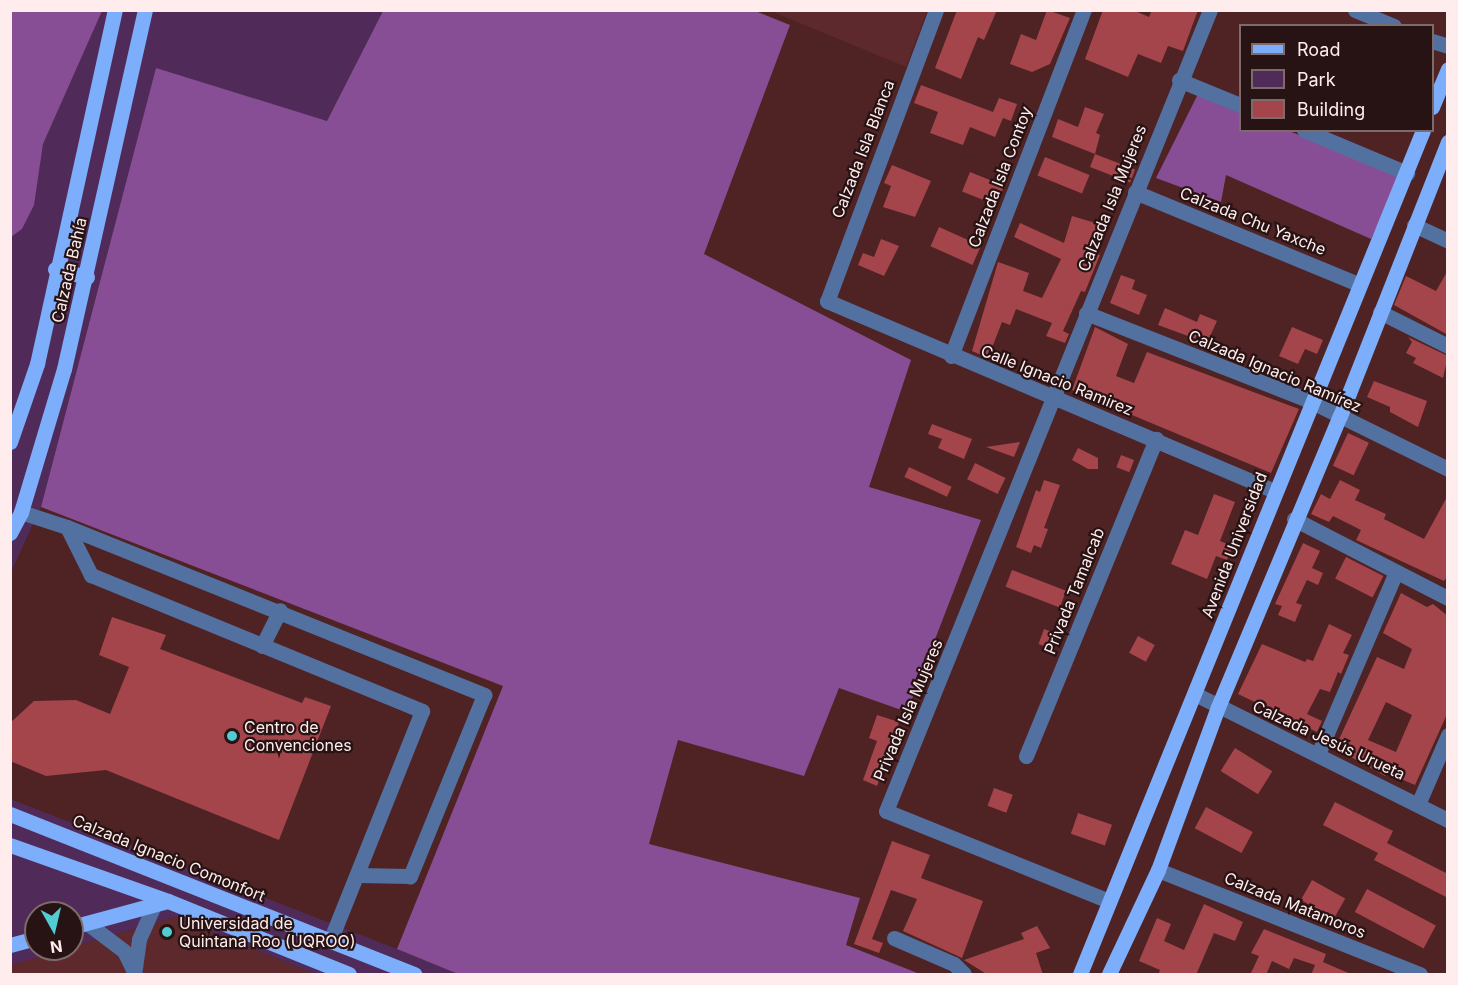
<!DOCTYPE html>
<meta charset="utf-8">
<style>
body{margin:0}
#map{position:relative;width:1458px;height:985px;overflow:hidden;background:#4f2224;font-family:Inter,sans-serif}
div>[style]{position:absolute}
.built>*{inset:0;background:#5e292c}
.green>*{inset:0;background:#502b59}
.forest>*{inset:0;background:#874e95}
.building>*{inset:0;background:#a3454a;transform-origin:0 0}
.minor>*{height:15px;margin:-7.5px;padding:0 7.5px;transform-origin:7.5px;border-radius:7.5px;background:#5271a0}
.major>*{height:15px;margin:-7.5px;padding:0 7.5px;transform-origin:7.5px;border-radius:7.5px;background:#7caefc}
.dots>*{width:16px;height:16px;translate:-50% -50%;box-sizing:border-box;border:3px solid #271313;border-radius:50%}
span{translate:-50% -50%;white-space:nowrap;text-align:center;line-height:1.15;-webkit-text-stroke:4.5px #271313;paint-order:stroke}
.street-label{font-size:16px;color:#ffecec}
.poi-label{font-size:16px;color:#ffecec}
.left{translate:0 -50%;text-align:left}
.frame{position:absolute;inset:0;border:12px solid #ffecec;pointer-events:none}
.legend{position:absolute;left:1239px;top:24px;width:195px;height:108px;box-sizing:border-box;background:#271313;border:2px solid #7d6a6a;margin:0;padding:8px 10px;list-style:none;font-size:18px;color:#ffecec}
.legend li{display:flex;align-items:center;gap:12px;height:30px}
.legend b{width:30px;border:2px solid #7d6a6a}
.north{position:absolute;left:24px;top:901px;width:60px;height:60px;box-sizing:border-box;background:#271313;border:2px solid #7d6a6a;border-radius:50%;rotate:172deg;font-size:16px;font-weight:700;line-height:24px;text-align:center;color:#ffecec}
.north::after{content:'';display:block;margin:auto;width:21px;height:27px;background:#51ccd2;clip-path:polygon(50% 0,100% 100%,50% 72%,0 100%)}
</style>
<div id="map">
<div class="built">
<div style="clip-path:polygon(771px 11px,927px 11px,906px 67px)"></div>
<div style="clip-path:polygon(175px 917px,315px 974px,11px 974px,10px 965px)"></div>
</div>
<div class="green">
<div style="clip-path:polygon(102px 11px,383px 11px,327px 121px,156px 69px,41px 507px,11px 572px,11px 237px,22px 229px,33px 205px,43px 144px)"></div>
<div style="clip-path:polygon(10px 799px,397px 949px,458px 974px,315px 974px,175px 917px,72px 947px,72px 913px,36px 913px,36px 949px,66px 949px,11px 965px)"></div>
</div>
<div class="forest">
<div style="clip-path:polygon(11px 10px,102px 11px,43px 144px,34px 205px,22px 229px,11px 237px)"></div>
<div style="clip-path:polygon(755px 11px,790px 25px,704px 254px,911px 360px,869px 487px,981px 520px,907px 712px,839px 688px,804px 776px,678px 740px,649px 844px,860px 898px,846px 945px,920px 974px,458px 974px,397px 949px,503px 686px,41px 507px,156px 68px,327px 121px,383px 11px)"></div>
<div style="clip-path:polygon(1198px 94px,1240px 111px,1240px 130px,1289px 131px,1402px 176px,1371px 239px,1226px 175px,1221px 202px,1156px 178px)"></div>
</div>
<div class="building">
<div style="clip-path:polygon(957px 10px,997px 10px,984px 40px,978px 37px,961px 79px,935px 68px)"></div>
<div style="clip-path:polygon(1047px 10px,1070px 18px,1050px 64px,1032px 72px,1010px 64px,1021px 34px,1036px 40px)"></div>
<div style="clip-path:polygon(1103px 10px,1133px 10px,1149px 17px,1152px 10px,1198px 10px,1183px 51px,1168px 46px,1161px 63px,1138px 54px,1128px 77px,1085px 59px)"></div>
<div style="clip-path:polygon(921px 85px,993px 112px,999px 98px,1017px 104px,1011px 121px,1003px 118px,995px 137px,970px 127px,963px 145px,930px 133px,938px 112px,914px 103px)"></div>
<div style="clip-path:polygon(1085px 107px,1104px 114px,1096px 133px,1100px 135px,1095px 154px,1052px 137px,1058px 119px,1078px 127px)"></div>
<div style="left:1095px;top:154px;width:43px;height:14px;rotate:21deg"></div>
<div style="left:1045px;top:157px;width:48px;height:20px;rotate:22deg"></div>
<div style="clip-path:polygon(892px 165px,931px 181px,915px 217px,883px 207px,891px 186px,884px 183px)"></div>
<div style="left:970px;top:172px;width:37px;height:21px;rotate:22deg"></div>
<div style="clip-path:polygon(1072px 216px,1099px 224px,1091px 251px,1100px 255px,1085px 292px,1081px 291px,1063px 331px,1069px 334px,1065px 343px,1046px 336px,1052px 323px,1016px 309px,1010px 325px,1002px 322px,988px 358px,972px 351px,998px 262px,1029px 273px,1023px 291px,1042px 298px,1061px 259px,1014px 237px,1020px 223px,1064px 243px)"></div>
<div style="left:939px;top:227px;width:46px;height:21px;rotate:24deg"></div>
<div style="clip-path:polygon(881px 239px,899px 246px,884px 276px,858px 265px,863px 253px,874px 257px)"></div>
<div style="clip-path:polygon(1448px 270px,1448px 335px,1394px 305px,1406px 276px,1436px 291px)"></div>
<div style="clip-path:polygon(1121px 275px,1135px 280px,1132px 289px,1147px 295px,1139px 315px,1110px 303px)"></div>
<div style="clip-path:polygon(1165px 308px,1197px 322px,1200px 314px,1217px 321px,1207px 343px,1158px 325px)"></div>
<div style="clip-path:polygon(1095px 327px,1128px 344px,1116px 376px,1134px 383px,1147px 352px,1299px 409px,1271px 473px,1072px 390px)"></div>
<div style="clip-path:polygon(1292px 327px,1323px 340px,1317px 354px,1305px 349px,1298px 364px,1279px 356px)"></div>
<div style="clip-path:polygon(1408px 337px,1448px 356px,1443px 378px,1413px 363px,1416px 358px,1406px 353px,1412px 342px)"></div>
<div style="clip-path:polygon(1374px 381px,1427px 401px,1418px 427px,1390px 412px,1390px 407px,1367px 397px)"></div>
<div style="clip-path:polygon(932px 424px,972px 439px,964px 459px,938px 448px,942px 439px,928px 434px)"></div>
<div style="left:1348px;top:433px;width:23px;height:36px;rotate:25deg"></div>
<div style="clip-path:polygon(1020px 442px,1014px 457px,986px 447px)"></div>
<div style="clip-path:polygon(1078px 448px,1098px 458px,1098px 469px,1088px 469px,1072px 460px)"></div>
<div style="left:1121px;top:455px;width:14px;height:13px;rotate:21deg"></div>
<div style="left:975px;top:463px;width:34px;height:18px;rotate:26deg"></div>
<div style="left:909px;top:467px;width:47px;height:11px;rotate:25deg"></div>
<div style="clip-path:polygon(1044px 480px,1060px 485px,1044px 528px,1048px 529px,1041px 548px,1034px 545px,1031px 553px,1016px 547px,1036px 490px,1040px 492px)"></div>
<div style="clip-path:polygon(1340px 480px,1360px 490px,1355px 500px,1386px 514px,1384px 519px,1424px 539px,1448px 495px,1448px 575px,1444px 581px,1356px 540px,1361px 530px,1333px 516px,1329px 522px,1311px 514px,1321px 494px,1330px 499px)"></div>
<div style="clip-path:polygon(1214px 494px,1235px 502px,1220px 541px,1233px 546px,1227px 560px,1216px 556px,1207px 579px,1171px 564px,1185px 530px,1198px 535px)"></div>
<div style="clip-path:polygon(1303px 543px,1320px 551px,1312px 568px,1323px 573px,1318px 585px,1307px 580px,1296px 603px,1302px 605px,1295px 622px,1278px 615px,1282px 606px,1275px 604px)"></div>
<div style="left:1346px;top:557px;width:42px;height:24px;rotate:27deg"></div>
<div style="left:1012px;top:570px;width:58px;height:18px;rotate:21deg"></div>
<div style="clip-path:polygon(evenodd,1401px 593px,1427px 607px,1433px 604px,1448px 616px,1448px 712px,1415px 785px,1387px 773px,1385px 776px,1335px 748px,1377px 657px,1404px 669px,1412px 649px,1383px 633px,1401px 593px,1386px 702px,1412px 715px,1396px 752px,1368px 740px,1386px 702px)"></div>
<div style="clip-path:polygon(112px 617px,166px 635px,160px 649px,302px 703px,305px 697px,331px 706px,279px 840px,106px 770px,46px 776px,10px 761px,10px 723px,34px 701px,76px 700px,110px 714px,129px 667px,99px 655px)"></div>
<div style="clip-path:polygon(1329px 624px,1352px 635px,1343px 653px,1349px 655px,1341px 674px,1338px 672px,1330px 692px,1320px 689px,1307px 714px,1322px 721px,1317px 732px,1238px 694px,1262px 644px,1305px 662px,1307px 659px,1313px 661px)"></div>
<div style="left:1044px;top:629px;width:15px;height:16px;rotate:20deg"></div>
<div style="left:1138px;top:636px;width:19px;height:19px;rotate:28deg"></div>
<div style="clip-path:polygon(877px 715px,899px 722px,877px 786px,863px 780px,877px 741px,869px 738px)"></div>
<div style="left:1235px;top:748px;width:44px;height:27px;rotate:32deg"></div>
<div style="left:994px;top:788px;width:20px;height:19px;rotate:20deg"></div>
<div style="clip-path:polygon(1335px 802px,1393px 831px,1387px 843px,1448px 874px,1448px 898px,1374px 860px,1378px 853px,1323px 825px)"></div>
<div style="left:1206px;top:807px;width:53px;height:24px;rotate:28deg"></div>
<div style="left:1078px;top:813px;width:36px;height:22px;rotate:19deg"></div>
<div style="clip-path:polygon(892px 841px,930px 855px,921px 878px,983px 901px,962px 958px,903px 931px,917px 899px,891px 890px,872px 939px,883px 943px,879px 953px,854px 944px)"></div>
<div style="left:1312px;top:880px;width:38px;height:23px;rotate:29deg"></div>
<div style="left:1367px;top:889px;width:78px;height:26px;rotate:28deg"></div>
<div style="clip-path:polygon(1204px 904px,1243px 922px,1235px 941px,1214px 933px,1196px 975px,1158px 975px,1160px 970px,1139px 961px,1157px 918px,1171px 924px,1164px 941px,1184px 950px)"></div>
<div style="clip-path:polygon(1037px 926px,1050px 948px,1036px 953px,1043px 975px,988px 975px,964px 960px,1024px 939px,1021px 933px)"></div>
<div style="clip-path:polygon(1264px 929px,1326px 954px,1323px 962px,1353px 975px,1311px 975px,1315px 965px,1294px 958px,1289px 969px,1272px 961px,1266px 975px,1250px 975px,1259px 956px,1251px 953px)"></div>
</div>
<div class="minor">
<div style="left:936px;top:10px;width:311px;rotate:110.5deg"></div>
<div style="left:827px;top:301px;width:486px;rotate:23deg"></div>
<div style="left:1355px;top:10px;width:42px;rotate:22.3deg"></div>
<div style="left:1432px;top:41px;width:17px;rotate:17deg"></div>
<div style="left:1179px;top:80px;width:66px;rotate:22.3deg"></div>
<div style="left:1304px;top:130px;width:112px;rotate:22.7deg"></div>
<div style="left:1135px;top:192px;width:241px;rotate:22.4deg"></div>
<div style="left:1414px;top:225px;width:38px;rotate:25deg"></div>
<div style="left:1380px;top:312px;width:76px;rotate:26.6deg"></div>
<div style="left:1086px;top:313px;width:241px;rotate:21.4deg"></div>
<div style="left:1310px;top:401px;width:154px;rotate:26.2deg"></div>
<div style="left:951px;top:356px;width:371px;rotate:-69deg"></div>
<div style="left:21px;top:512px;width:48px;rotate:18.1deg"></div>
<div style="left:67px;top:527px;width:54px;rotate:63.4deg"></div>
<div style="left:91px;top:575px;width:358px;rotate:22.3deg"></div>
<div style="left:422px;top:711px;width:248px;rotate:111.8deg"></div>
<div style="left:1294px;top:519px;width:173px;rotate:27.2deg"></div>
<div style="left:67px;top:527px;width:450px;rotate:21.9deg"></div>
<div style="left:484px;top:695px;width:196px;rotate:112.2deg"></div>
<div style="left:410px;top:876px;width:52px;rotate:-178.9deg"></div>
<div style="left:262px;top:646px;width:40px;rotate:-63.4deg"></div>
<div style="left:1195px;top:694px;width:283px;rotate:26.5deg"></div>
<div style="left:1318px;top:754px;width:198px;rotate:-66.8deg"></div>
<div style="left:1026px;top:756px;width:343px;rotate:-67.7deg"></div>
<div style="left:1419px;top:802px;width:73px;rotate:-66.6deg"></div>
<div style="left:1158px;top:870px;width:282px;rotate:21.7deg"></div>
<div style="left:1109px;top:901px;width:240px;rotate:-158deg"></div>
<div style="left:886px;top:811px;width:864px;rotate:-67.98deg"></div>
<div style="left:87px;top:923px;width:46px;rotate:37.1deg"></div>
<div style="left:124px;top:951px;width:25px;rotate:64deg"></div>
<div style="left:894px;top:938px;width:65px;rotate:23.4deg"></div>
<div style="left:954px;top:964px;width:14px;rotate:45deg"></div>
<div style="left:135px;top:968px;width:29px;rotate:-82deg"></div>
<div style="left:139px;top:939px;width:37px;rotate:-66deg"></div>
</div>
<div class="major">
<div style="left:1432px;top:107px;width:41px;rotate:-67.2deg"></div>
<div style="left:55px;top:269px;width:33px;rotate:14deg"></div>
<div style="left:10px;top:442px;width:83px;rotate:-70.9deg"></div>
<div style="left:37px;top:364px;width:362px;rotate:-77.6deg"></div>
<div style="left:10px;top:533px;width:24px;rotate:-62deg"></div>
<div style="left:21px;top:512px;width:149px;rotate:-73.3deg"></div>
<div style="left:64px;top:369px;width:368px;rotate:-77.3deg"></div>
<div style="left:10px;top:814px;width:435px;rotate:21.6deg"></div>
<div style="left:10px;top:845px;width:168px;rotate:19.5deg"></div>
<div style="left:168px;top:901px;width:195px;rotate:22deg"></div>
<div style="left:72px;top:927px;width:99px;rotate:-15.2deg"></div>
<div style="left:10px;top:945px;width:27px;rotate:-15deg"></div>
<div style="left:1080px;top:974px;width:911px;rotate:-67.88deg"></div>
<div style="left:1109px;top:974px;width:115px;rotate:-64.8deg"></div>
<div style="left:1158px;top:870px;width:174px;rotate:-69.8deg"></div>
<div style="left:1218px;top:707px;width:316px;rotate:-67.3deg"></div>
<div style="left:1340px;top:416px;width:295px;rotate:-68.5deg"></div>
</div>
<div class="dots">
<div style="left:232px;top:736px;background:#51ccd2"></div>
<div style="left:167px;top:932px;background:#51ccd2"></div>
</div>
<div class="street-label">
<span style="left:863px;top:149px;rotate:-69deg">Calzada Isla Blanca</span>
<span style="left:1000px;top:177px;rotate:-69deg">Calzada Isla Contoy</span>
<span style="left:1112px;top:198px;rotate:-68deg">Calzada Isla Mujeres</span>
<span style="left:1253px;top:221px;rotate:22deg">Calzada Chu Yaxche</span>
<span style="left:69px;top:270px;rotate:-77deg">Calzada Bahía</span>
<span style="left:1275px;top:371px;rotate:23deg">Calzada Ignacio Ramírez</span>
<span style="left:1057px;top:380px;rotate:22deg">Calle Ignacio Ramirez</span>
<span style="left:1234px;top:545px;rotate:-69deg">Avenida Universidad</span>
<span style="left:1074px;top:591px;rotate:-68deg">Privada Tamalcab</span>
<span style="left:908px;top:710px;rotate:-67deg">Privada Isla Mujeres</span>
<span style="left:1329px;top:740px;rotate:25deg">Calzada Jesús Urueta</span>
<span style="left:169px;top:858px;rotate:22deg">Calzada Ignacio Comonfort</span>
<span style="left:1295px;top:905px;rotate:22deg">Calzada Matamoros</span>
</div>
<div class="poi-label">
<span class="left" style="left:244px;top:736px">Centro de<br>Convenciones</span>
<span class="left" style="left:179px;top:932px">Universidad de<br>Quintana Roo (UQROO)</span>
</div>
<div class="frame"></div>
<ul class="legend">
<li><b style="height:8px;background:#7caefc"></b>Road</li>
<li><b style="height:16px;background:#502b59"></b>Park</li>
<li><b style="height:16px;background:#a3454a"></b>Building</li>
</ul>
<div class="north">N</div>
</div>
